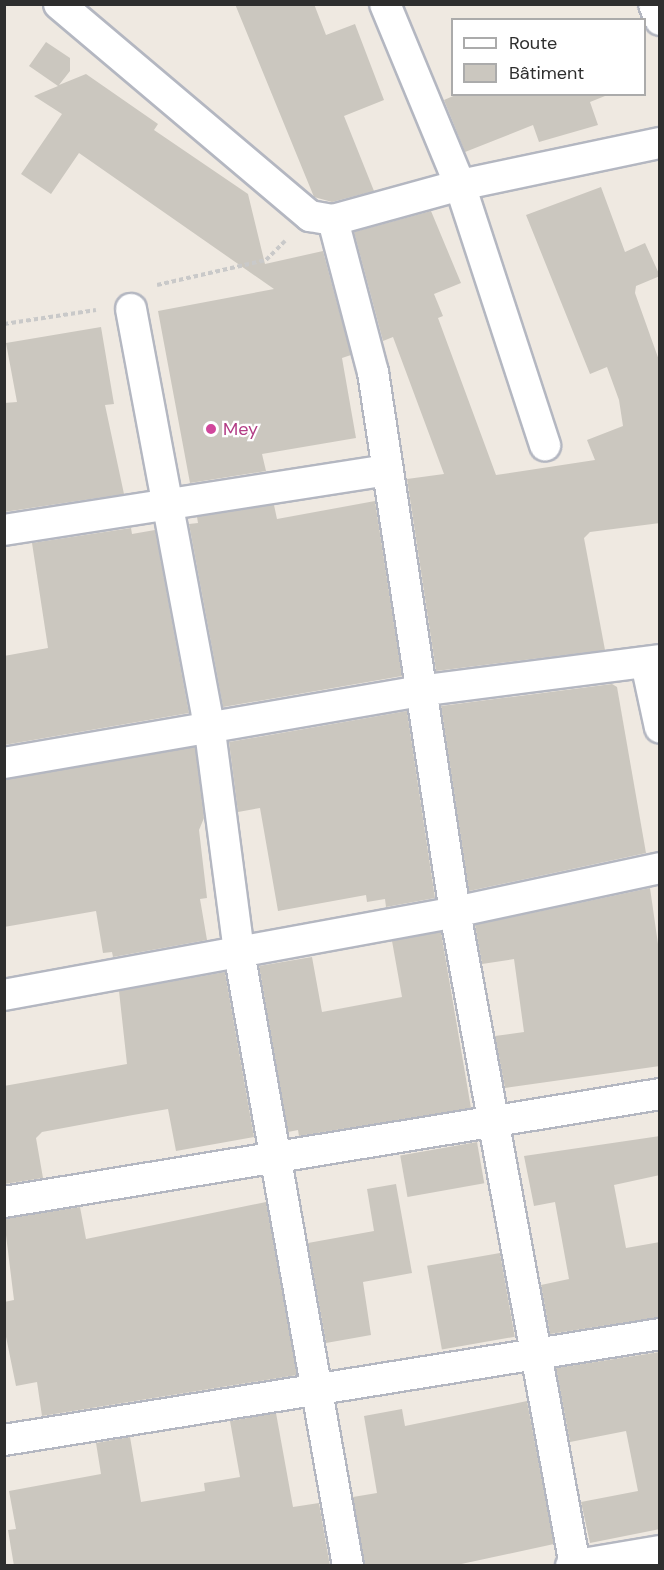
<!DOCTYPE html>
<meta charset="utf-8">
<style>
body{margin:0}
#map{position:relative;width:664px;height:1570px;overflow:hidden;background:#efe9e1;font-family:"DM Sans",sans-serif}
div>[style]{position:absolute}
.building>*{inset:0;background:#cbc7bf;transform-origin:0 0}
.path>*{height:4px;margin-top:-2px;transform-origin:0;background:repeating-linear-gradient(90deg,#c9c9c9 0 4.5px,transparent 0 7.5px)}
.roads{filter:drop-shadow(2px 0 #b4b7c1) drop-shadow(-2px 0 #b4b7c1) drop-shadow(0 2px #b4b7c1) drop-shadow(0 -2px #b4b7c1)}
.street>*{height:30px;margin:-15px;padding:0 15px;transform-origin:15px;border-radius:15px;background:#fff}
.dots>*{width:16px;height:16px;translate:-50% -50%;box-sizing:border-box;border:3px solid #fff;border-radius:50%}
span{translate:-50% -50%;white-space:nowrap;text-align:center;line-height:1.15;-webkit-text-stroke:4.5px #fff;paint-order:stroke}
.hotel-label{font-size:18px;color:#b23c85}
.left{translate:0 -50%;text-align:left}
.frame{position:absolute;inset:0;border:6px solid #2e2e2e;pointer-events:none}
.legend{position:absolute;left:451px;top:18px;width:195px;height:78px;box-sizing:border-box;background:#fff;border:2px solid #ababab;margin:0;padding:8px 10px;list-style:none;font-size:18px;color:#2e2e2e}
.legend li{display:flex;align-items:center;gap:12px;height:30px}
.legend b{width:30px;border:2px solid #ababab}
</style>
<div id="map">
<div class="building">
<div style="clip-path:polygon(235px 4px,314px 4px,326px 35px,355px 24px,384px 100px,344px 116px,374px 191px,332px 202px,314px 197px)"></div>
<div style="clip-path:polygon(46px 42px,70px 58px,70px 71px,59px 85px,86px 74px,158px 124px,154px 130px,248px 194px,265px 264px,323px 251px,351px 355px,342px 358px,356px 438px,262px 454px,266px 471px,190px 483px,158px 311px,274px 289px,79px 153px,51px 194px,21px 174px,62px 114px,34px 96px,58px 86px,29px 66px)"></div>
<div style="clip-path:polygon(458px 94px,605px 94px,605px 96px,590px 102px,598px 125px,539px 142px,533px 125px,465px 152px,444px 100px)"></div>
<div style="clip-path:polygon(601px 187px,625px 252px,645px 243px,660px 276px,636px 286px,635px 293px,660px 363px,660px 523px,590px 532px,584px 538px,605px 650px,436px 671px,407px 479px,444px 474px,393px 337px,383px 341px,354px 232px,431px 211px,461px 283px,434px 294px,443px 316px,438px 318px,496px 475px,595px 460px,587px 440px,623px 426px,619px 400px,607px 367px,590px 374px,526px 215px)"></div>
<div style="clip-path:polygon(101px 327px,114px 404px,105px 405px,124px 494px,4px 512px,4px 403px,17px 402px,6px 343px)"></div>
<div style="clip-path:polygon(375px 501px,402px 676px,223px 707px,189px 524px,198px 523px,197px 517px,274px 505px,277px 519px)"></div>
<div style="clip-path:polygon(131px 528px,132px 534px,155px 530px,189px 713px,4px 745px,4px 656px,48px 648px,32px 543px)"></div>
<div style="clip-path:polygon(612px 684px,617px 687px,646px 853px,469px 891px,441px 706px)"></div>
<div style="clip-path:polygon(407px 711px,435px 898px,386px 907px,385px 899px,367px 902px,366px 895px,278px 911px,260px 808px,238px 812px,229px 742px)"></div>
<div style="clip-path:polygon(195px 747px,204px 818px,199px 830px,207px 898px,200px 899px,207px 940px,113px 957px,112px 952px,103px 953px,96px 911px,4px 927px,4px 780px)"></div>
<div style="clip-path:polygon(650px 888px,660px 958px,660px 1066px,505px 1088px,495px 1036px,524px 1032px,514px 959px,482px 964px,475px 925px)"></div>
<div style="clip-path:polygon(441px 932px,471px 1108px,299px 1136px,298px 1130px,288px 1132px,259px 966px,312px 957px,322px 1012px,402px 997px,392px 941px)"></div>
<div style="clip-path:polygon(225px 972px,254px 1137px,176px 1151px,168px 1109px,133px 1115px,42px 1132px,36px 1138px,43px 1178px,4px 1184px,4px 1086px,127px 1064px,119px 991px)"></div>
<div style="clip-path:polygon(660px 1136px,660px 1175px,614px 1185px,626px 1248px,660px 1242px,660px 1317px,550px 1334px,541px 1285px,569px 1279px,555px 1202px,534px 1206px,524px 1156px)"></div>
<div style="left:477px;top:1142px;width:42px;height:78px;rotate:80deg"></div>
<div style="clip-path:polygon(396px 1184px,412px 1273px,363px 1282px,371px 1335px,326px 1343px,308px 1243px,374px 1231px,367px 1189px)"></div>
<div style="clip-path:polygon(266px 1202px,297px 1375px,42px 1416px,37px 1382px,16px 1386px,4px 1327px,4px 1302px,14px 1300px,4px 1219px,80px 1207px,86px 1239px)"></div>
<div style="left:500px;top:1253px;width:85px;height:74px;rotate:80deg"></div>
<div style="clip-path:polygon(660px 1352px,660px 1529px,590px 1543px,581px 1502px,638px 1491px,626px 1431px,570px 1442px,556px 1368px)"></div>
<div style="clip-path:polygon(527px 1401px,554px 1544px,452px 1566px,365px 1566px,353px 1497px,377px 1493px,364px 1416px,402px 1409px,405px 1426px)"></div>
<div style="clip-path:polygon(276px 1413px,293px 1507px,319px 1503px,330px 1566px,14px 1566px,8px 1530px,16px 1529px,9px 1491px,101px 1474px,96px 1443px,130px 1437px,141px 1502px,205px 1491px,204px 1483px,240px 1477px,230px 1421px)"></div>
</div>
<div class="path">
<div style="left:157px;top:285px;width:112px;rotate:-12.9deg"></div>
<div style="left:266px;top:260px;width:27px;rotate:-45deg"></div>
<div style="left:4px;top:324px;width:93px;rotate:-8.7deg"></div>
</div>
<div class="roads">
<div class="street">
<div style="left:59px;top:4px;width:329px;rotate:40.2deg"></div>
<div style="left:310px;top:216px;width:23px;rotate:10deg"></div>
<div style="left:333px;top:220px;width:132px;rotate:-15.4deg"></div>
<div style="left:460px;top:185px;width:204px;rotate:-11.9deg"></div>
<div style="left:385px;top:4px;width:196px;rotate:67.5deg"></div>
<div style="left:460px;top:185px;width:274px;rotate:71.9deg"></div>
<div style="left:654px;top:4px;width:17px;rotate:69deg"></div>
<div style="left:333px;top:220px;width:157px;rotate:75.3deg"></div>
<div style="left:373px;top:372px;width:546px;rotate:81.37deg"></div>
<div style="left:455px;top:912px;width:665px;rotate:79.6deg"></div>
<div style="left:131px;top:309px;width:422px;rotate:79.4deg"></div>
<div style="left:209px;top:724px;width:230px;rotate:82.5deg"></div>
<div style="left:239px;top:952px;width:624px;rotate:79.93deg"></div>
<div style="left:4px;top:530px;width:387px;rotate:-8.9deg"></div>
<div style="left:646px;top:663px;width:66px;rotate:77.8deg"></div>
<div style="left:4px;top:763px;width:421px;rotate:-9.8deg"></div>
<div style="left:419px;top:691px;width:243px;rotate:-7.3deg"></div>
<div style="left:4px;top:995px;width:459px;rotate:-10.4deg"></div>
<div style="left:455px;top:912px;width:210px;rotate:-12.1deg"></div>
<div style="left:4px;top:1202px;width:665px;rotate:-9.35deg"></div>
<div style="left:4px;top:1440px;width:665px;rotate:-9.18deg"></div>
<div style="left:571px;top:1566px;width:90px;rotate:-9.6deg"></div>
</div>
</div>
<div class="dots">
<div style="left:211px;top:429px;background:#d1479c"></div>
</div>
<div class="hotel-label">
<span class="left" style="left:223px;top:429px">Mey</span>
</div>
<div class="frame"></div>
<ul class="legend">
<li><b style="height:8px;background:#fff"></b>Route</li>
<li><b style="height:16px;background:#cbc7bf"></b>Bâtiment</li>
</ul>
</div>
